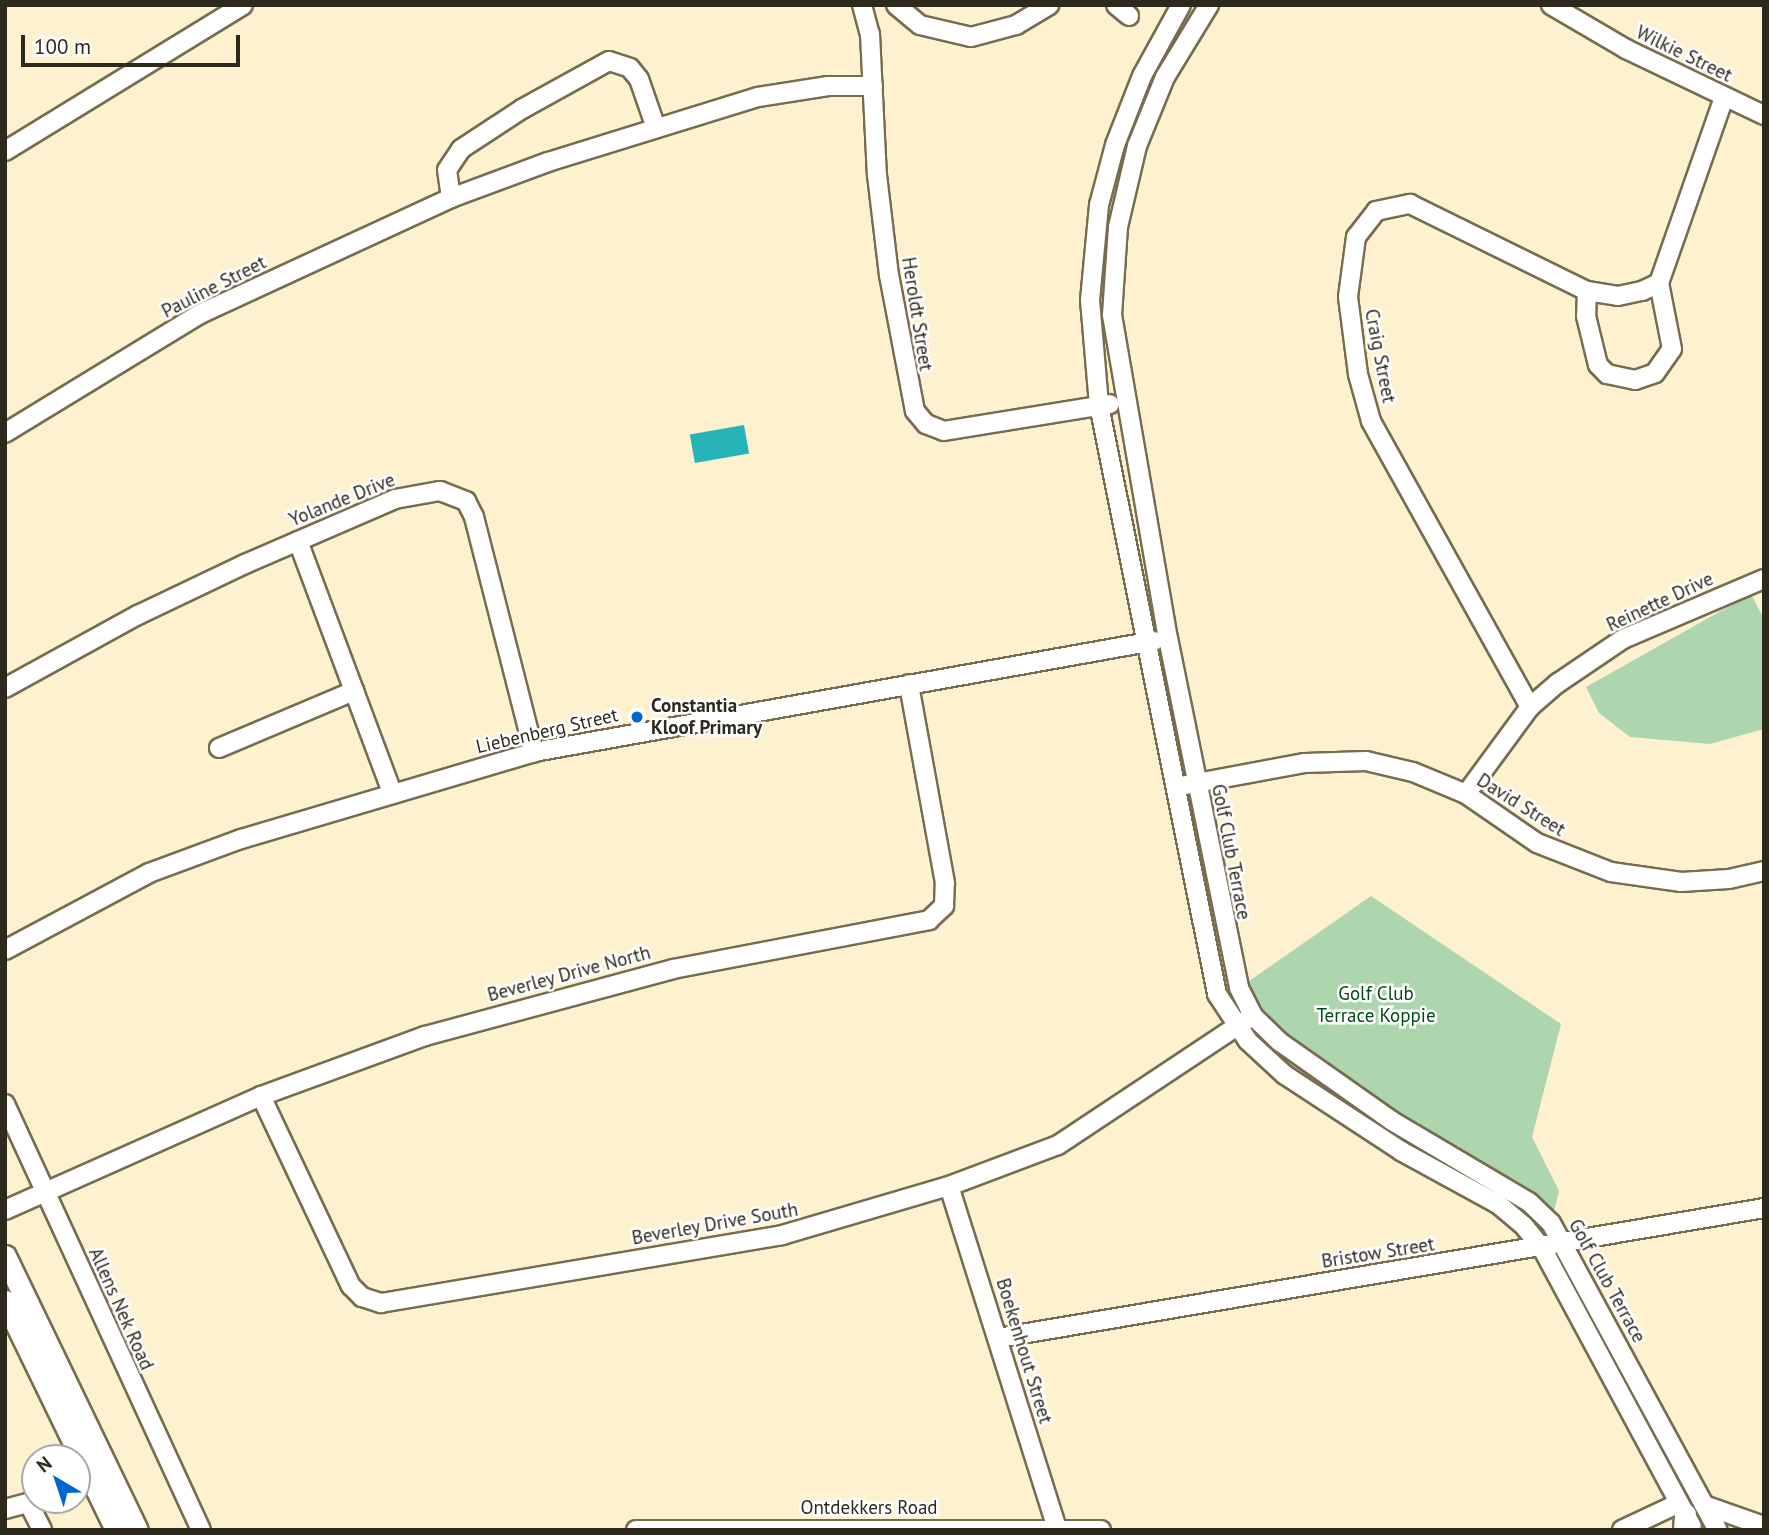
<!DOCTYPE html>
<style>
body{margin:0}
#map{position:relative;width:1769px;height:1535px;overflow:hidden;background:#fef1d0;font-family:"PT Sans",sans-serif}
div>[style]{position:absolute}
.green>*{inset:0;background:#add6ae}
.water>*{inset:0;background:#26b4b8;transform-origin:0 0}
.roads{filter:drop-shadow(2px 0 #776c4f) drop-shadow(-2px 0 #776c4f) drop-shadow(0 2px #776c4f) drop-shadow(0 -2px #776c4f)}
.minor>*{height:18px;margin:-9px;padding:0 9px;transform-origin:9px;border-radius:9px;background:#fff}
.major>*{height:21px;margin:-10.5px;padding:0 10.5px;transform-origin:10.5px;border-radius:10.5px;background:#fff}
.dots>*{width:19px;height:19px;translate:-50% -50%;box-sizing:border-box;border:4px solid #fff;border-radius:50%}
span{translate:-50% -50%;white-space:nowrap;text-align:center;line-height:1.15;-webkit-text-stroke:5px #fff;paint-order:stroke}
.street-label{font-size:19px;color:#2e291d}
.poi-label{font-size:19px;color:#2e291d;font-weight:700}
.left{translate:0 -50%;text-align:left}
.park-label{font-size:19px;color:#004d12}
.frame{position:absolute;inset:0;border:7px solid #2e291d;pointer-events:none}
.north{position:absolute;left:21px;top:1444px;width:70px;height:70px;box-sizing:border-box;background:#fff;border:2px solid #aba9a5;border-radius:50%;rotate:321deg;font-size:19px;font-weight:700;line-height:28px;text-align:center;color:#2e291d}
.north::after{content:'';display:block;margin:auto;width:24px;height:32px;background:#0066ce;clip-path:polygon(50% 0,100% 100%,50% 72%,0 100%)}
.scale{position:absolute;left:21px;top:35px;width:219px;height:32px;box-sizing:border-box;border:4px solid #2e291d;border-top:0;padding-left:9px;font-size:21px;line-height:24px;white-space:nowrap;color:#2e291d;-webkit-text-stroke:5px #fff;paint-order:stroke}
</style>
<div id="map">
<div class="green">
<div style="clip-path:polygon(1751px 594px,1764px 619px,1764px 729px,1710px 744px,1630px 737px,1599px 713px,1586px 687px)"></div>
<div style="clip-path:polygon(1371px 896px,1561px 1024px,1532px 1137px,1559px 1191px,1551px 1223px,1280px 1042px,1239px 988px)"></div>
</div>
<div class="water">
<div style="left:744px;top:425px;width:29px;height:55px;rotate:80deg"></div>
</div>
<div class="roads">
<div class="minor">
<div style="left:862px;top:5px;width:30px;rotate:75deg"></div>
<div style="left:870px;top:34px;width:141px;rotate:87.2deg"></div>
<div style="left:877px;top:175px;width:101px;rotate:83.2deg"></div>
<div style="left:889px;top:275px;width:138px;rotate:79.2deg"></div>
<div style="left:915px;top:411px;width:17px;rotate:50deg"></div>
<div style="left:926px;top:424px;width:19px;rotate:21deg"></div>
<div style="left:944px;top:431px;width:168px;rotate:-9.2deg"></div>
<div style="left:896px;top:5px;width:31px;rotate:40deg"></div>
<div style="left:920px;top:25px;width:52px;rotate:13.2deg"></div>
<div style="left:971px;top:37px;width:47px;rotate:-14.9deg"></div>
<div style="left:1016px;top:25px;width:39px;rotate:-31deg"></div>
<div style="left:1116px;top:5px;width:17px;rotate:40deg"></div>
<div style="left:1181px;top:5px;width:81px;rotate:118.8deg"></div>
<div style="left:1142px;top:76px;width:74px;rotate:111.4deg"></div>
<div style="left:1115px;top:145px;width:62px;rotate:104.9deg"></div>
<div style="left:1099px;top:205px;width:95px;rotate:95.4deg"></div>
<div style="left:1090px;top:300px;width:105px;rotate:85.1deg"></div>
<div style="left:1099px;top:405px;width:601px;rotate:78.67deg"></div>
<div style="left:1217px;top:994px;width:56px;rotate:56.6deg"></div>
<div style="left:1248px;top:1041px;width:50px;rotate:42.6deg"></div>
<div style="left:1285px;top:1075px;width:139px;rotate:33.2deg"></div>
<div style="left:1401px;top:1151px;width:111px;rotate:28.7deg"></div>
<div style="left:1498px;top:1204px;width:34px;rotate:40deg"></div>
<div style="left:1524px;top:1226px;width:28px;rotate:51deg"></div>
<div style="left:1542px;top:1248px;width:316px;rotate:61.7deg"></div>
<div style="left:1209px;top:5px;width:84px;rotate:121.4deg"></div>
<div style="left:1165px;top:77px;width:74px;rotate:112.1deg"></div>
<div style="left:1137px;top:146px;width:83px;rotate:103.2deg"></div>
<div style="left:1118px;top:227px;width:88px;rotate:93.9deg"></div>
<div style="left:1112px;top:315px;width:328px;rotate:80.2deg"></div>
<div style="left:1168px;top:638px;width:357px;rotate:78.5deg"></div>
<div style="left:1239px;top:988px;width:31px;rotate:63deg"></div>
<div style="left:1253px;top:1016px;width:37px;rotate:44deg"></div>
<div style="left:1280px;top:1042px;width:137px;rotate:35.2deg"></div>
<div style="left:1392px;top:1121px;width:159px;rotate:30.6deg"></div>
<div style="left:1529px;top:1202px;width:30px;rotate:44deg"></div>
<div style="left:1551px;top:1223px;width:349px;rotate:61.5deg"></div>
<div style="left:1551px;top:5px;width:87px;rotate:30.4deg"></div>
<div style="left:1626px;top:49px;width:153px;rotate:25.6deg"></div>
<div style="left:5px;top:151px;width:279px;rotate:-31.5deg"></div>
<div style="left:451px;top:198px;width:28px;rotate:-98deg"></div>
<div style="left:447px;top:170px;width:25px;rotate:-56deg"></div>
<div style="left:461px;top:149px;width:73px;rotate:-33.3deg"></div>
<div style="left:522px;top:109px;width:99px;rotate:-28.9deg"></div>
<div style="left:609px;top:61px;width:22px;rotate:18deg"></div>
<div style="left:630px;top:68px;width:14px;rotate:51deg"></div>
<div style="left:639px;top:79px;width:52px;rotate:70.9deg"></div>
<div style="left:1587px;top:291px;width:25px;rotate:92deg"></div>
<div style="left:1586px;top:316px;width:50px;rotate:76.2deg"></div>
<div style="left:1598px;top:365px;width:13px;rotate:45deg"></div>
<div style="left:1607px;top:374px;width:29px;rotate:12deg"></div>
<div style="left:1635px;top:380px;width:21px;rotate:-19deg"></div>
<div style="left:1655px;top:373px;width:29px;rotate:-55deg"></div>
<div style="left:1672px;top:349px;width:67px;rotate:-101.1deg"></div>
<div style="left:5px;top:433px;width:228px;rotate:-31.4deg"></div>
<div style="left:200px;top:314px;width:277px;rotate:-24.8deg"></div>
<div style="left:451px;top:198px;width:103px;rotate:-20.4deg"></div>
<div style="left:548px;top:162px;width:220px;rotate:-17.2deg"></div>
<div style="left:758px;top:97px;width:71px;rotate:-8.9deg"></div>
<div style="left:828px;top:86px;width:45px"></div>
<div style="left:298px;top:541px;width:269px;rotate:69.5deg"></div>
<div style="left:5px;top:688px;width:152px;rotate:-28.8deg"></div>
<div style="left:138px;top:615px;width:119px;rotate:-25.5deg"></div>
<div style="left:245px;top:564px;width:163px;rotate:-23.4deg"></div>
<div style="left:395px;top:499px;width:46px;rotate:-10.1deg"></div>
<div style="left:440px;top:491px;width:28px;rotate:21deg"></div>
<div style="left:466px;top:501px;width:18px;rotate:63deg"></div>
<div style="left:474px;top:517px;width:243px;rotate:75.7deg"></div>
<div style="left:1530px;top:707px;width:327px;rotate:-119.1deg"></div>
<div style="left:1371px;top:421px;width:49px;rotate:-105.5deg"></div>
<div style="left:1358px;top:374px;width:78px;rotate:-97.4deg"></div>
<div style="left:1348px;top:297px;width:61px;rotate:-82.4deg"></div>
<div style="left:1356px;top:237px;width:33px;rotate:-52deg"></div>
<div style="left:1376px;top:211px;width:35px;rotate:-12deg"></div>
<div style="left:1410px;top:204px;width:197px;rotate:26.2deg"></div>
<div style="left:1587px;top:291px;width:31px;rotate:9deg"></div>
<div style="left:1618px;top:296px;width:25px;rotate:-12deg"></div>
<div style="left:1642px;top:291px;width:19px;rotate:-25deg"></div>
<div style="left:1659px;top:283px;width:197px;rotate:-70.7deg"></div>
<div style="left:219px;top:748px;width:147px;rotate:-22.9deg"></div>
<div style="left:1186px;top:785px;width:121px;rotate:-10.5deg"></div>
<div style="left:1305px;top:763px;width:61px;rotate:-1.9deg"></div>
<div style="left:1366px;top:761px;width:48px;rotate:13.2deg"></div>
<div style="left:1413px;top:772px;width:57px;rotate:22.5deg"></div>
<div style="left:1466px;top:794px;width:86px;rotate:34.6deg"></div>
<div style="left:1537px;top:843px;width:79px;rotate:21.4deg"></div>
<div style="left:1611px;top:872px;width:71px;rotate:8.1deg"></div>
<div style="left:1681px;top:882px;width:48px;rotate:-3.6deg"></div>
<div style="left:1729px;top:879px;width:36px;rotate:-13deg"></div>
<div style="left:1466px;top:794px;width:108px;rotate:-53.7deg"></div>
<div style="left:1530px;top:707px;width:37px;rotate:-41deg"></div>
<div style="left:1558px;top:683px;width:78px;rotate:-34.1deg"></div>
<div style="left:1623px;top:639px;width:153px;rotate:-23.1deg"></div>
<div style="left:5px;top:950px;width:163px;rotate:-28.1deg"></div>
<div style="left:149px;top:873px;width:98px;rotate:-20.3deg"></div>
<div style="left:241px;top:839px;width:306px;rotate:-16.5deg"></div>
<div style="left:534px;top:752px;width:630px;rotate:-10.15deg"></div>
<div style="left:261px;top:1096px;width:210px;rotate:64.7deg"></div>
<div style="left:351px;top:1286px;width:16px;rotate:45deg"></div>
<div style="left:362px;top:1297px;width:20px;rotate:18deg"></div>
<div style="left:381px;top:1303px;width:407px;rotate:-9.6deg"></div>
<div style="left:782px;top:1235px;width:174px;rotate:-16.4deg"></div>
<div style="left:949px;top:1186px;width:116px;rotate:-20.6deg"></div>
<div style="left:1058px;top:1145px;width:226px;rotate:-33.6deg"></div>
<div style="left:5px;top:1104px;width:469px;rotate:65.3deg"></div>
<div style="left:949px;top:1186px;width:360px;rotate:72.5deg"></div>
<div style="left:5px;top:1210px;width:280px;rotate:-24deg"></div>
<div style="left:261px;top:1096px;width:175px;rotate:-20.1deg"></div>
<div style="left:425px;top:1036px;width:257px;rotate:-15.1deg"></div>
<div style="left:673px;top:969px;width:261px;rotate:-10.8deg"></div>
<div style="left:929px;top:920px;width:21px;rotate:-43deg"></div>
<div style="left:944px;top:906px;width:23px;rotate:-88deg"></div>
<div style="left:945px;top:883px;width:202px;rotate:-100.3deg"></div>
<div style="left:998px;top:1338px;width:777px;rotate:-9.63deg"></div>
<div style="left:29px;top:1504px;width:29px;rotate:63deg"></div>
<div style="left:1704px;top:1505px;width:64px;rotate:19.3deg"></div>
<div style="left:5px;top:1509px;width:34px;rotate:-15deg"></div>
<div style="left:636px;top:1530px;width:465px"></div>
<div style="left:1622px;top:1530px;width:63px;rotate:-25.3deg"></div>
</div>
<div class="major">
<div style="left:5px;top:1256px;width:304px;rotate:64.3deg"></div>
<div style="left:5px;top:1301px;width:254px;rotate:64.1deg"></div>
<div style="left:1684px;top:1530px;width:16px;rotate:-86deg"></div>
</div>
</div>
<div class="dots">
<div style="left:637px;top:717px;background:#0066ce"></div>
</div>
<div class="street-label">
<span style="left:1684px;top:54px;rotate:26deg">Wilkie Street</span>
<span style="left:214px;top:287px;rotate:-27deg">Pauline Street</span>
<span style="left:917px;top:314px;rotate:81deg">Heroldt Street</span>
<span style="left:1380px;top:356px;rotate:79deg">Craig Street</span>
<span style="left:342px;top:500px;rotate:-22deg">Yolande Drive</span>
<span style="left:1660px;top:602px;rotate:-25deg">Reinette Drive</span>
<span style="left:547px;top:731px;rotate:-13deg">Liebenberg Street</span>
<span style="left:1521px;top:805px;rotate:32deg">David Street</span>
<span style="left:1231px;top:852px;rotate:79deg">Golf Club Terrace</span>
<span style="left:569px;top:974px;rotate:-15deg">Beverley Drive North</span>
<span style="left:715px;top:1224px;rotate:-10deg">Beverley Drive South</span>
<span style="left:1378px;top:1253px;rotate:-9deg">Bristow Street</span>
<span style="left:1607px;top:1281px;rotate:61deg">Golf Club Terrace</span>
<span style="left:121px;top:1309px;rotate:66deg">Allens Nek Road</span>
<span style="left:1024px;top:1351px;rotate:73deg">Boekenhout Street</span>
<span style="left:869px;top:1508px">Ontdekkers Road</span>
</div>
<div class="poi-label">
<span class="left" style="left:651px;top:717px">Constantia<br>Kloof Primary</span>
</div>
<div class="park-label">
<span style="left:1376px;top:1005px">Golf Club<br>Terrace Koppie</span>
</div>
<div class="frame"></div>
<div class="north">N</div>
<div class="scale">100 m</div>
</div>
